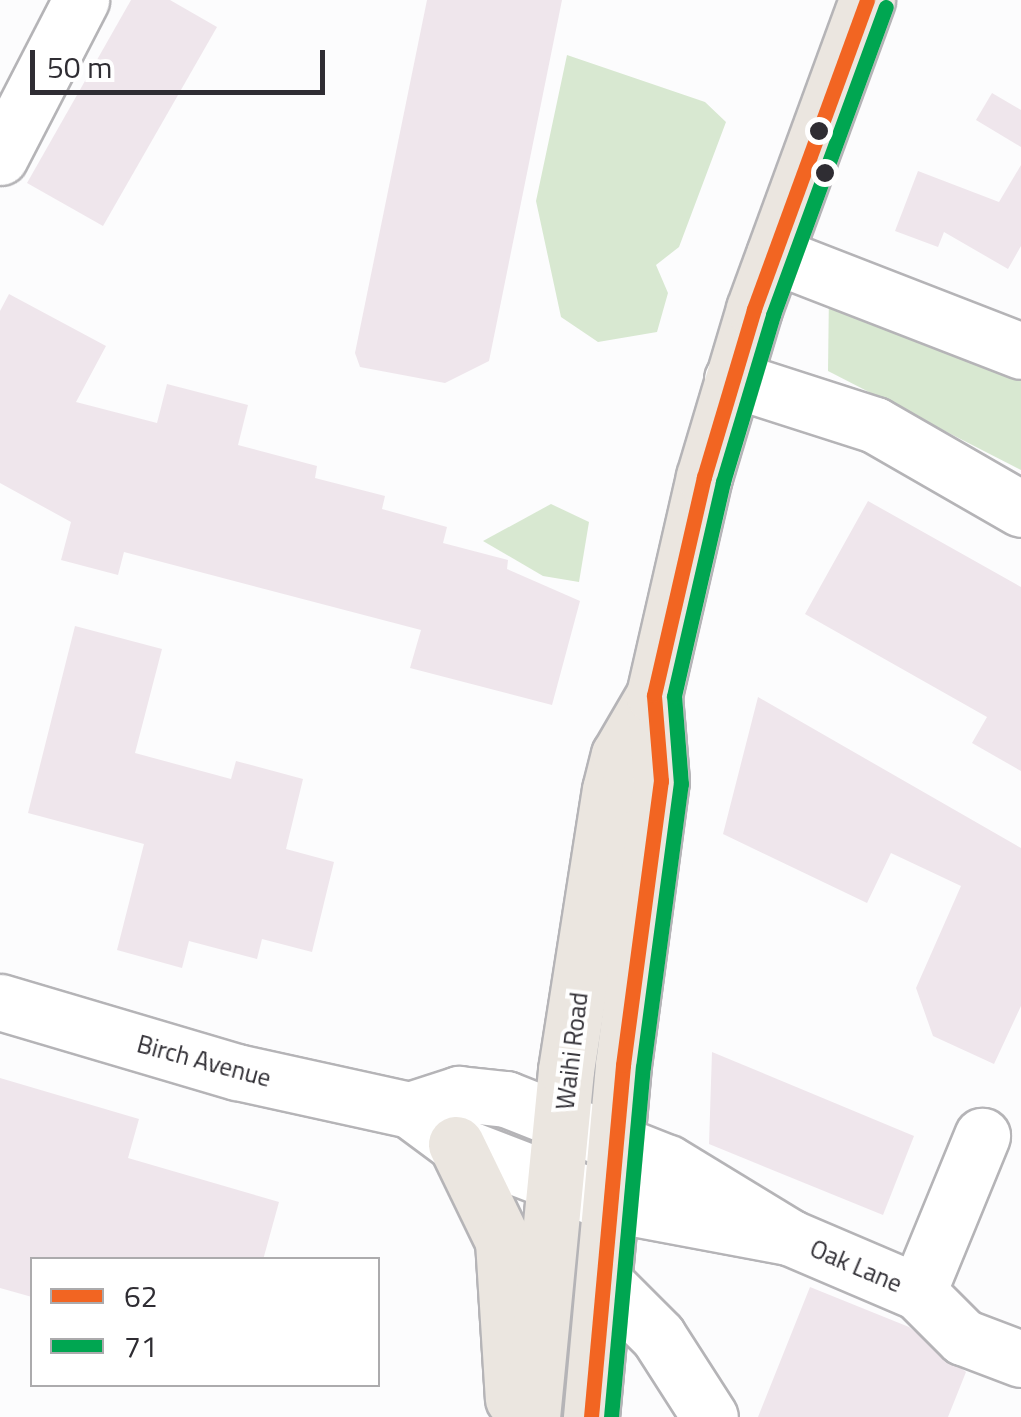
<!DOCTYPE html>
<style>
body{margin:0}
#map{position:relative;width:1021px;height:1417px;overflow:hidden;background:#fcfcfd;font-family:"Titillium Web",sans-serif}
div>[style]{position:absolute}
.green>*{inset:0;background:#d8e8d1}
.building>*{inset:0;background:#efe6ec}
.roads{filter:drop-shadow(2px 0 #b5b4b7) drop-shadow(-2px 0 #b5b4b7) drop-shadow(0 2px #b5b4b7) drop-shadow(0 -2px #b5b4b7)}
.minor>*{height:55px;margin:-27.5px;padding:0 27.5px;transform-origin:27.5px;border-radius:27.5px;background:#fff}
.major>*{height:55px;margin:-27.5px;padding:0 27.5px;transform-origin:27.5px;border-radius:27.5px;background:#ebe6e0}
.bus-1>*{height:15px;margin:-7.5px;padding:0 7.5px;transform-origin:7.5px;border-radius:7.5px;background:#f26522}
.bus-2>*{height:15px;margin:-7.5px;padding:0 7.5px;transform-origin:7.5px;border-radius:7.5px;background:#00a651}
.dots>*{width:28px;height:28px;translate:-50% -50%;box-sizing:border-box;border:5px solid #fff;border-radius:50%}
span{translate:-50% -50%;white-space:nowrap;text-align:center;line-height:1.15;-webkit-text-stroke:8px #fff;paint-order:stroke}
.street-label{font-size:25px;color:#2f2d33}
.legend{position:absolute;left:30px;top:1257px;width:350px;height:130px;box-sizing:border-box;background:#fff;border:2px solid #acabad;margin:0;padding:12px 18px;list-style:none;font-size:30px;color:#2f2d33}
.legend li{display:flex;align-items:center;gap:20px;height:50px}
.legend b{width:50px;border:2px solid #acabad}
.scale{position:absolute;left:30px;top:50px;width:295px;height:45px;box-sizing:border-box;border:5px solid #2f2d33;border-top:0;padding-left:12px;font-size:30px;line-height:35px;white-space:nowrap;color:#2f2d33;-webkit-text-stroke:8px #fff;paint-order:stroke}
</style>
<div id="map">
<div class="green">
<div style="clip-path:polygon(567px 55px,705px 102px,726px 122px,679px 247px,656px 265px,668px 293px,657px 332px,598px 342px,561px 317px,536px 201px)"></div>
<div style="clip-path:polygon(829px 291px,1021px 371px,1021px 470px,828px 371px)"></div>
<div style="clip-path:polygon(551px 504px,589px 522px,579px 582px,543px 576px,483px 541px)"></div>
</div>
<div class="building">
<div style="clip-path:polygon(131px 0,170px 0,217px 27px,103px 226px,27px 183px)"></div>
<div style="clip-path:polygon(427px 0,562px 0,489px 361px,445px 383px,360px 367px,355px 353px)"></div>
<div style="clip-path:polygon(992px 93px,1021px 110px,1021px 147px,976px 120px)"></div>
<div style="clip-path:polygon(1021px 165px,1021px 246px,1008px 269px,944px 232px,938px 247px,895px 231px,918px 171px,999px 202px)"></div>
<div style="clip-path:polygon(9px 294px,106px 346px,76px 402px,157px 423px,167px 384px,248px 405px,238px 445px,317px 466px,315px 478px,385px 496px,382px 509px,447px 527px,443px 543px,508px 560px,507px 569px,580px 601px,552px 705px,410px 668px,421px 630px,124px 552px,118px 575px,61px 560px,71px 522px,0 483px,0 311px)"></div>
<div style="clip-path:polygon(868px 501px,1021px 587px,1021px 771px,972px 743px,987px 717px,805px 614px)"></div>
<div style="clip-path:polygon(75px 626px,162px 649px,135px 753px,231px 779px,236px 761px,303px 779px,286px 849px,334px 862px,312px 952px,262px 939px,257px 959px,189px 941px,182px 968px,117px 950px,144px 844px,28px 813px)"></div>
<div style="clip-path:polygon(758px 697px,1021px 848px,1021px 1006px,994px 1064px,933px 1036px,916px 988px,961px 886px,891px 853px,867px 903px,723px 834px)"></div>
<div style="clip-path:polygon(712px 1052px,914px 1136px,883px 1215px,709px 1144px)"></div>
<div style="clip-path:polygon(0 1078px,139px 1119px,128px 1158px,279px 1202px,263px 1260px,32px 1260px,32px 1297px,0 1288px)"></div>
<div style="clip-path:polygon(810px 1287px,909px 1327px,966px 1372px,948px 1417px,758px 1417px)"></div>
</div>
<div class="roads">
<div class="minor">
<div style="left:0;top:157px;width:177px;rotate:-62.7deg"></div>
<div style="left:774px;top:255px;width:265px;rotate:21.2deg"></div>
<div style="left:732px;top:379px;width:150px;rotate:17.8deg"></div>
<div style="left:875px;top:425px;width:168px;rotate:29.9deg"></div>
<div style="left:0;top:1002px;width:247px;rotate:16.5deg"></div>
<div style="left:237px;top:1072px;width:177px;rotate:12.4deg"></div>
<div style="left:410px;top:1110px;width:57px;rotate:36.5deg"></div>
<div style="left:456px;top:1144px;width:167px;rotate:21deg"></div>
<div style="left:612px;top:1204px;width:180px;rotate:10.6deg"></div>
<div style="left:410px;top:1110px;width:52px;rotate:-18.1deg"></div>
<div style="left:459px;top:1094px;width:47px;rotate:6.1deg"></div>
<div style="left:506px;top:1099px;width:174px;rotate:21.6deg"></div>
<div style="left:668px;top:1163px;width:142px;rotate:31.4deg"></div>
<div style="left:789px;top:1237px;width:140px;rotate:23.1deg"></div>
<div style="left:918px;top:1292px;width:64px;rotate:45deg"></div>
<div style="left:963px;top:1337px;width:62px;rotate:20.8deg"></div>
<div style="left:605px;top:1283px;width:75px;rotate:45deg"></div>
<div style="left:658px;top:1336px;width:96px;rotate:57.3deg"></div>
<div style="left:918px;top:1292px;width:169px;rotate:-67.7deg"></div>
</div>
<div class="major">
<div style="left:456px;top:1144px;width:108px;rotate:64.1deg"></div>
<div style="left:503px;top:1241px;width:158px;rotate:86.4deg"></div>
<div style="left:532px;top:1417px;width:349px;rotate:-84.4deg"></div>
<div style="left:566px;top:1070px;width:283px;rotate:-81.1deg"></div>
<div style="left:610px;top:790px;width:36px;rotate:-76deg"></div>
<div style="left:619px;top:755px;width:69px;rotate:-59.7deg"></div>
<div style="left:591px;top:1417px;width:353px;rotate:-84.8deg"></div>
<div style="left:623px;top:1065px;width:287px;rotate:-82.4deg"></div>
<div style="left:661px;top:781px;width:86px;rotate:-94.7deg"></div>
<div style="left:654px;top:695px;width:224px;rotate:-77.1deg"></div>
<div style="left:704px;top:477px;width:175px;rotate:-73.4deg"></div>
<div style="left:754px;top:309px;width:329px;rotate:-69.9deg"></div>
</div>
</div>
<div class="bus-1">
<div style="left:591px;top:1417px;width:353px;rotate:-84.8deg"></div>
<div style="left:623px;top:1065px;width:287px;rotate:-82.4deg"></div>
<div style="left:661px;top:781px;width:86px;rotate:-94.7deg"></div>
<div style="left:654px;top:695px;width:224px;rotate:-77.1deg"></div>
<div style="left:704px;top:477px;width:175px;rotate:-73.4deg"></div>
<div style="left:754px;top:309px;width:329px;rotate:-69.9deg"></div>
</div>
<div class="bus-2">
<div style="left:611px;top:1417px;width:351px;rotate:-84.8deg"></div>
<div style="left:643px;top:1067px;width:286px;rotate:-82.4deg"></div>
<div style="left:681px;top:784px;width:88px;rotate:-94.5deg"></div>
<div style="left:674px;top:696px;width:220px;rotate:-77.1deg"></div>
<div style="left:723px;top:482px;width:174px;rotate:-73.3deg"></div>
<div style="left:773px;top:315px;width:328px;rotate:-69.9deg"></div>
</div>
<div class="dots">
<div style="left:819px;top:131px;background:#2f2d33"></div>
<div style="left:825px;top:173px;background:#2f2d33"></div>
</div>
<div class="street-label">
<span style="left:572px;top:1051px;rotate:-83deg">Waihi Road</span>
<span style="left:204px;top:1061px;rotate:15deg">Birch Avenue</span>
<span style="left:856px;top:1266px;rotate:23deg">Oak Lane</span>
</div>
<ul class="legend">
<li><b style="height:12px;background:#f26522"></b>62</li>
<li><b style="height:12px;background:#00a651"></b>71</li>
</ul>
<div class="scale">50 m</div>
</div>
